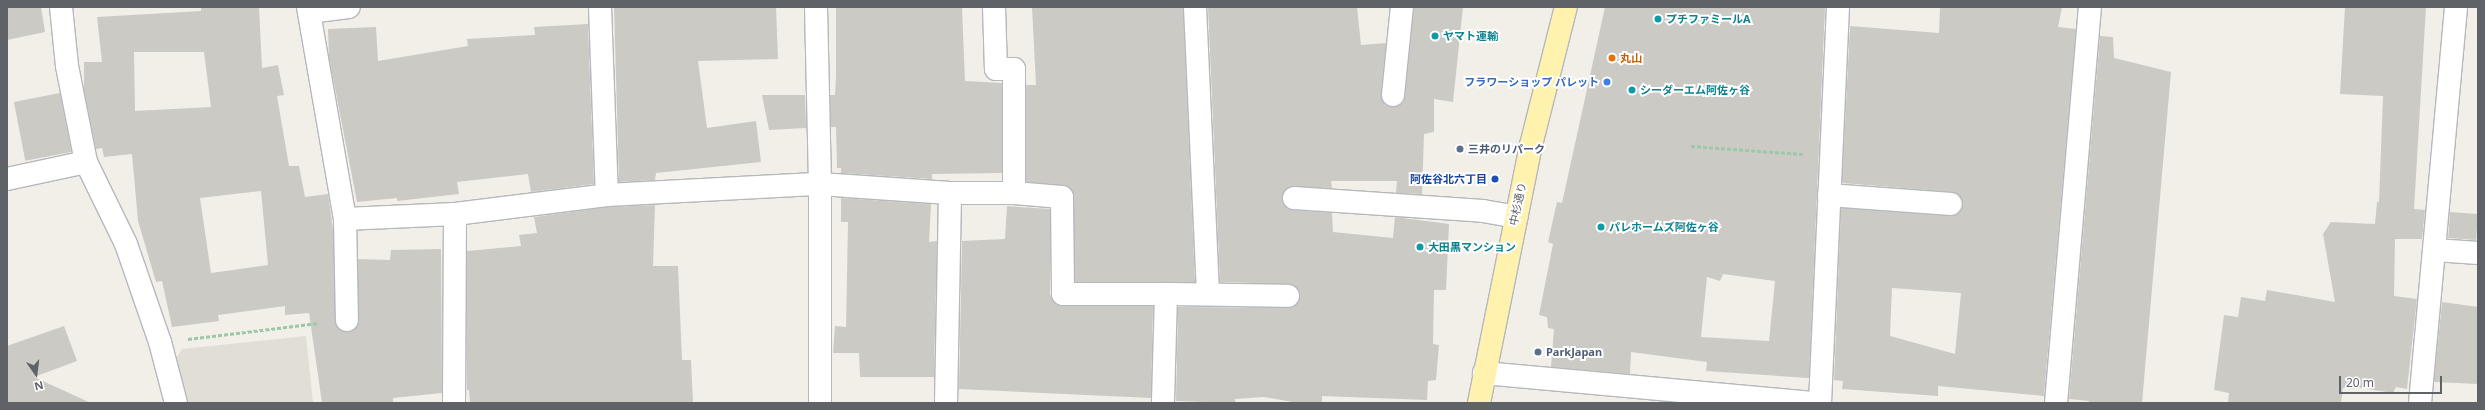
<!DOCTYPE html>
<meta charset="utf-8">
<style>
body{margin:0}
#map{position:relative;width:2485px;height:410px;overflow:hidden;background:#f1efe8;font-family:"Noto Sans","Noto Sans JP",sans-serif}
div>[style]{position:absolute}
.education>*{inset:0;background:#e1ded6}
.building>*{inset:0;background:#cccac5;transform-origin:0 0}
.path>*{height:2.5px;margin-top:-1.25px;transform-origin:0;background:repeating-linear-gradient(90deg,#9cc7a9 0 4px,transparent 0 6px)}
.roads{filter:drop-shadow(1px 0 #b5b8bc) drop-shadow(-1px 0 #b5b8bc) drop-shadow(0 1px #b5b8bc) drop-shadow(0 -1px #b5b8bc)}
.minor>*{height:22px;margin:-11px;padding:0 11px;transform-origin:11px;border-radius:11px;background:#fff}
.major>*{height:22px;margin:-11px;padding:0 11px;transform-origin:11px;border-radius:11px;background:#fff2af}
.dots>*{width:11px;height:11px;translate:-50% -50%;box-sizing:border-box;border:2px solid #fff;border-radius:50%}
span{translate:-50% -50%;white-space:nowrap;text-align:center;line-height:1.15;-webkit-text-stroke:4px #fff;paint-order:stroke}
.culture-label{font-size:11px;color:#0d838f;font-weight:700}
.left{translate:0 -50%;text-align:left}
.food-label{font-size:11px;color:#c56008;font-weight:700}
.shop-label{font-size:11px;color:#366cbe;font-weight:700}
.right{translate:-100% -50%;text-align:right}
.service-label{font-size:11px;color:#4e5e75;font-weight:700}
.transit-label{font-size:11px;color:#164399;font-weight:700}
.street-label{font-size:11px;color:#5f6368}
.frame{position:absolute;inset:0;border:8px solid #5f6368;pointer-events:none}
.north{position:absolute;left:16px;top:354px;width:40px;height:40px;-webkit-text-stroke:3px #fff;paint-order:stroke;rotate:166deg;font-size:11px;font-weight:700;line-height:16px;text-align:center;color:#5f6368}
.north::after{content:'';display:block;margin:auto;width:14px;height:18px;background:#5f6368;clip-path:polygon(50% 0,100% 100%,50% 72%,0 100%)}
.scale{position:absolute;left:2339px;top:376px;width:103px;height:18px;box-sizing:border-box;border:2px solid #5f6368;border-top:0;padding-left:5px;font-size:12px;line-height:14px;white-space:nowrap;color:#5f6368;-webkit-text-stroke:3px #fff;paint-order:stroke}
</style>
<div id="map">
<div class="education">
<div style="clip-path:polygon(306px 336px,313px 403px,186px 403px,173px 363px,182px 349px)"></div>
</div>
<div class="building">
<div style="clip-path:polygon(7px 7px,41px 7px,45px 32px,7px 40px)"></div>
<div style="clip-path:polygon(evenodd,201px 7px,259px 7px,262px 68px,278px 65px,284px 95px,277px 96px,289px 166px,299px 166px,305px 197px,328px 194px,333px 229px,337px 327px,348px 332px,358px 326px,358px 259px,390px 260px,391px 250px,441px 249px,442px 393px,393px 398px,393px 403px,322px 403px,309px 313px,285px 315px,285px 306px,218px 315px,219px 321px,172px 327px,162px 281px,156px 282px,138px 221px,132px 154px,104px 157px,102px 148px,96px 149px,84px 90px,84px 62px,102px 62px,97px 17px,201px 11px,201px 7px,134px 52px,204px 52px,211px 107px,135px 111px,134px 52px,201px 7px,261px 191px,268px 265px,211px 273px,200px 198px,261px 191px)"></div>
<div style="clip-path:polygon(614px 7px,776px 7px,778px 59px,698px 61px,707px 128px,756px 121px,761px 162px,656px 173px,655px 180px,619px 182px)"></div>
<div style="clip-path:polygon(836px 7px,962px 7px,965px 81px,1002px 83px,1002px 173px,932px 174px,932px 179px,841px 173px,841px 168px,837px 168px,836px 127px,831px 127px,830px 95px,835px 95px,836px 76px)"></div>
<div style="clip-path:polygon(1032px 7px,1183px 7px,1195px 282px,1075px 282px,1073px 191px,1063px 185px,1026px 182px,1026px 85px,1036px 85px)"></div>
<div style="clip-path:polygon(1208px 7px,1357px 7px,1361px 45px,1386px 43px,1381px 94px,1385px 105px,1392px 107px,1403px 103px,1405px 96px,1414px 7px,1463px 7px,1453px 102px,1434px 99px,1434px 132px,1424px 134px,1422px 194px,1396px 193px,1397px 181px,1331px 181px,1332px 188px,1289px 187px,1282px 197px,1283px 204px,1293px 210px,1332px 213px,1333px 232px,1393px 238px,1395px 217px,1449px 224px,1446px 290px,1434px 290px,1433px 344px,1439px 345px,1436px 380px,1428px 381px,1427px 400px,1322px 396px,1322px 403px,1298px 403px,1264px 397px,1235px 399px,1235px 403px,1176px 401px,1178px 307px,1288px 308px,1294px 307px,1300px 297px,1299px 290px,1289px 284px,1220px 282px)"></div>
<div style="clip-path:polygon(evenodd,1605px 7px,1825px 7px,1809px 378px,1706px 371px,1707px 362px,1631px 352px,1630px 374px,1551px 367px,1554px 329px,1548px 328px,1547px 317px,1539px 315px,1553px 244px,1548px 242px,1557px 202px,1562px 203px,1605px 7px,1723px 274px,1775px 281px,1769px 341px,1701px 337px,1707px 277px,1720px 281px,1723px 274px)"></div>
<div style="clip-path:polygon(evenodd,1940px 7px,2062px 7px,2058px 27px,2076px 29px,2044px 396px,1938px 386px,1938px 396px,1842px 389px,1843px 381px,1834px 380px,1841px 208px,1950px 216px,1961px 211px,1963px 205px,1958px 194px,1952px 192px,1842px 183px,1850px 26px,1939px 33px,1940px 7px,1892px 288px,1961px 293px,1955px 354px,1890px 336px,1892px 288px)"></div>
<div style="clip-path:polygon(2345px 7px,2426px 7px,2414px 209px,2425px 210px,2422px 239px,2395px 239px,2394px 296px,2417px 299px,2407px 389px,2396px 387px,2393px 393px,2355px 387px,2354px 389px,2343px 388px,2341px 403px,2228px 403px,2229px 393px,2214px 390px,2224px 315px,2238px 317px,2241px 297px,2265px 301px,2267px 290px,2335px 302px,2323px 234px,2331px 222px,2375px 224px,2377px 202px,2379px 202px,2383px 96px,2340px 94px)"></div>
<div style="clip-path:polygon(588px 24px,594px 184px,531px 192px,528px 174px,457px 182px,459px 194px,397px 201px,397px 198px,357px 202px,329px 57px,328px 29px,376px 27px,378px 61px,468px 46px,467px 39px,535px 35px,534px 27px)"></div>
<div style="clip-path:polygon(2100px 36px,2113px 37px,2114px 58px,2171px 72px,2142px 403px,2089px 403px,2089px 401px,2069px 399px)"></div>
<div style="left:60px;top:93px;width:60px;height:47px;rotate:79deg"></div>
<div style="clip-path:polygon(762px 95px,805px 95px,806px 128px,769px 130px)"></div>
<div style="clip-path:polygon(841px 198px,931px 204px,929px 242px,937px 241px,934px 377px,860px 377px,859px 353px,833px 353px,835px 326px,846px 327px,848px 222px,841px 222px)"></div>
<div style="clip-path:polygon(655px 205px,653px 266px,678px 266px,682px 360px,691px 360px,693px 403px,470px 403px,469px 390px,467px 390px,467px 251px,521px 246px,519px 235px,537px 233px,534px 217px,608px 207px)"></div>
<div style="clip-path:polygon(1007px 206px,1050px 209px,1050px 294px,1056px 305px,1153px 306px,1151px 398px,959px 389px,962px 241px,1005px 239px)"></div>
<div style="left:2450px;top:212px;width:28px;height:26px;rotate:4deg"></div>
<div style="clip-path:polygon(2442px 302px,2478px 307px,2478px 384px,2434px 382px)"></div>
<div style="clip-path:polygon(64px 326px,77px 361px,34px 377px,91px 403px,7px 403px,7px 346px)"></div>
</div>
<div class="path">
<div style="left:1691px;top:146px;width:112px;rotate:4.1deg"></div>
<div style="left:188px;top:339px;width:131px;rotate:-7deg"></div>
</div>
<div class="roads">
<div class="minor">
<div style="left:61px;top:7px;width:59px;rotate:84.2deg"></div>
<div style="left:67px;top:66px;width:98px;rotate:78.8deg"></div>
<div style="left:86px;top:162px;width:91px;rotate:64deg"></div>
<div style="left:126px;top:244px;width:104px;rotate:70.9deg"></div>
<div style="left:160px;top:342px;width:63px;rotate:75.3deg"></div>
<div style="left:308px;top:7px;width:215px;rotate:80.1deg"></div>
<div style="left:345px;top:219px;width:110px;rotate:-2.6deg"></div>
<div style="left:455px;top:214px;width:153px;rotate:-7.1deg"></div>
<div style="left:607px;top:195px;width:213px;rotate:-3deg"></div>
<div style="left:820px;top:184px;width:130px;rotate:4deg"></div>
<div style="left:600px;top:7px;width:188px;rotate:87.9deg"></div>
<div style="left:816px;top:7px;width:177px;rotate:88.7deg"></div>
<div style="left:820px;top:184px;width:219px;rotate:90deg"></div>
<div style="left:994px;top:7px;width:62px;rotate:88.2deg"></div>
<div style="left:996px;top:69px;width:18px"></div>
<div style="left:1014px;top:69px;width:124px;rotate:90deg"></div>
<div style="left:1195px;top:7px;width:286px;rotate:87.4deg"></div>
<div style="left:309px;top:12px;width:40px;rotate:-7.1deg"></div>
<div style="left:1393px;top:95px;width:88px;rotate:-84.2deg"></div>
<div style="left:7px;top:179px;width:81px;rotate:-12.1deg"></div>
<div style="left:1829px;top:195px;width:122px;rotate:4.2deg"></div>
<div style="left:1294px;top:198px;width:189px;rotate:3.9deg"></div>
<div style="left:1483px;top:211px;width:34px;rotate:10deg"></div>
<div style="left:345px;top:219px;width:101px;rotate:88.9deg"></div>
<div style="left:2435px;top:250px;width:43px;rotate:4deg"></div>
<div style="left:1166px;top:294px;width:122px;rotate:0.9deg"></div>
<div style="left:1484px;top:373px;width:333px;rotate:5.2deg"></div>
<div style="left:454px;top:403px;width:189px;rotate:-89.7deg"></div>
<div style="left:946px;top:403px;width:210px;rotate:-88.9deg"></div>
<div style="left:950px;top:193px;width:64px"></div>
<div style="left:1014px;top:193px;width:48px;rotate:4.8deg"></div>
<div style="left:1062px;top:197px;width:97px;rotate:89.4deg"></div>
<div style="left:1063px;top:294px;width:103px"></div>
<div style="left:1166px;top:294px;width:109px;rotate:91.6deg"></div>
<div style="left:1820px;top:403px;width:396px;rotate:-87.4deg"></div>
<div style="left:2056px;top:403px;width:397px;rotate:-85.1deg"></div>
<div style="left:2420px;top:403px;width:398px;rotate:-84.8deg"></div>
</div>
<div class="major">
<div style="left:1479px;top:403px;width:263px;rotate:-78.6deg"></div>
<div style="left:1531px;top:145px;width:142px;rotate:-75.8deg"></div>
</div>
</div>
<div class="dots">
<div style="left:1658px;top:19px;background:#0f9aa8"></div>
<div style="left:1435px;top:36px;background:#0f9aa8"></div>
<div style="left:1612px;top:58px;background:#e8710a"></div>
<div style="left:1607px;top:82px;background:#3f7fe0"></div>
<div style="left:1632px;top:90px;background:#0f9aa8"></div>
<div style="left:1460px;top:149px;background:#5c6f8a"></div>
<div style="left:1495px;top:179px;background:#1a4fb4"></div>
<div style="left:1601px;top:227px;background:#0f9aa8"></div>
<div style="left:1420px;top:247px;background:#0f9aa8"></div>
<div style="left:1538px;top:352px;background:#5c6f8a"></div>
</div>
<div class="culture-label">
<span class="left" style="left:1666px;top:19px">プチファミールA</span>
<span class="left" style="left:1443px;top:36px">ヤマト運輸</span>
<span class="left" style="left:1640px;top:90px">シーダーエム阿佐ヶ谷</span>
<span class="left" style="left:1609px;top:227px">パレホームズ阿佐ヶ谷</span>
<span class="left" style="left:1428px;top:247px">大田黒マンション</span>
</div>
<div class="food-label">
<span class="left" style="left:1620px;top:58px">丸山</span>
</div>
<div class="shop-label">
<span class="right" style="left:1599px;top:82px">フラワーショップ パレット</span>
</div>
<div class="service-label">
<span class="left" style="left:1468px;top:149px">三井のリパーク</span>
<span class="left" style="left:1546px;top:352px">ParkJapan</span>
</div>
<div class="transit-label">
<span class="right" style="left:1487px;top:179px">阿佐谷北六丁目</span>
</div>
<div class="street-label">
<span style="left:1518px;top:204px;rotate:-78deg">中杉通り</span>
</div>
<div class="frame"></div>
<div class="north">N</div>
<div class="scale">20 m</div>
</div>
